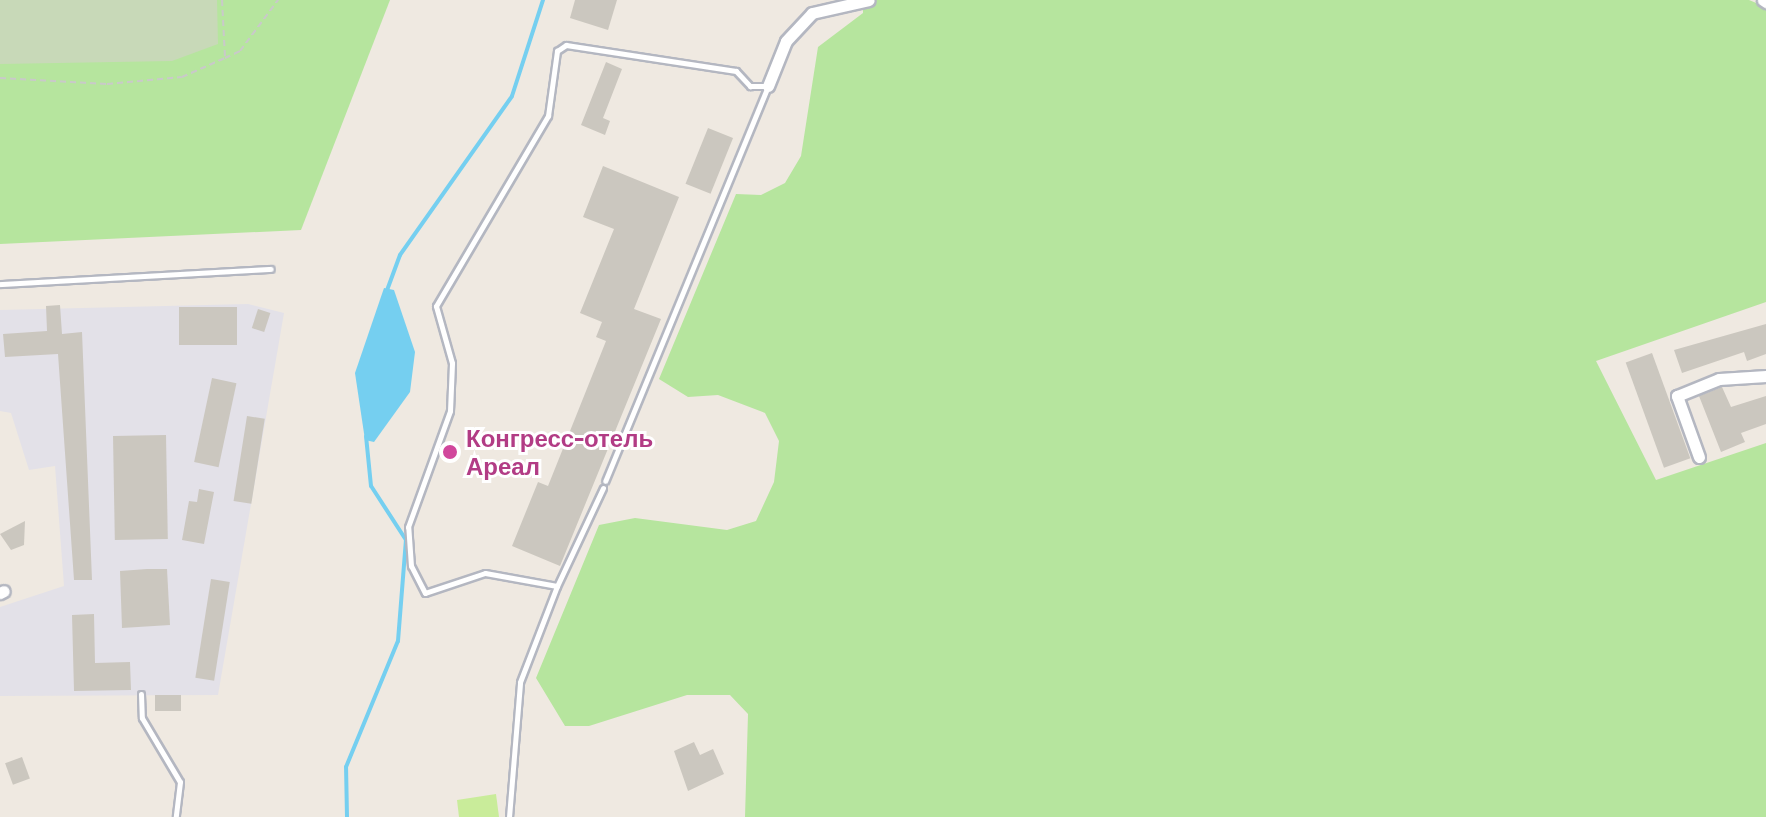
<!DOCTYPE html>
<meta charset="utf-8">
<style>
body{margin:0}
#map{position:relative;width:1766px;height:817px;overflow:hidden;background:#efe9e1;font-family:Barlow,sans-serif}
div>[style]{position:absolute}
.industrial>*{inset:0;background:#e3e1e8}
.green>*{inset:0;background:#b6e59e}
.cemetery>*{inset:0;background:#c8d9b8}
.pitch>*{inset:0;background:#c9ec9a}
.water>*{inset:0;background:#75cff0}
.stream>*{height:4px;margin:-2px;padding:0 2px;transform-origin:2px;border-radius:2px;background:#75cff0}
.building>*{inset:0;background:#cbc7bf;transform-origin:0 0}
.path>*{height:2px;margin-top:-1px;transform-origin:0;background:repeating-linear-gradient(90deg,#c9c9c9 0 6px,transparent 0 10px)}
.roads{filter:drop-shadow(2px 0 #b4b7c1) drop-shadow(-2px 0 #b4b7c1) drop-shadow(0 2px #b4b7c1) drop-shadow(0 -2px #b4b7c1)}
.lane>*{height:5px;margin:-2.5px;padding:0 2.5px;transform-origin:2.5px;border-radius:2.5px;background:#fff}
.street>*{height:11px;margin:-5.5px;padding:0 5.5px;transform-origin:5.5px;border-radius:5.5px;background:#fff}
.dots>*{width:22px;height:22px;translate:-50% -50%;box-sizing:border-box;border:4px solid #fff;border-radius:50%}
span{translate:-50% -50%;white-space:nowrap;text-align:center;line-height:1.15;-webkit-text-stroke:6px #fff;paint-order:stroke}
.hotel-label{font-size:24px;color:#b23c85;font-weight:700}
.left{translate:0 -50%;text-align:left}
</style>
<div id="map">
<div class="industrial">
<div style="clip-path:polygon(248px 304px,284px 313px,218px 695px,0 696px,0 607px,64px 586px,55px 466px,29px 470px,11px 413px,0 411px,0 310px)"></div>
</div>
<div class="green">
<div style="clip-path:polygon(0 0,390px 0,301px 230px,0 244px)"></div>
<div style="clip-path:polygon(863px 0,1749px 0,1766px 7px,1766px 302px,1596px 361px,1656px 480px,1766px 443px,1766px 817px,745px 817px,748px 714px,730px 695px,687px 695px,589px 726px,565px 726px,536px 678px,599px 525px,635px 518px,727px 530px,756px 521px,774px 482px,779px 441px,765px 413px,718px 395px,688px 397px,659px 379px,736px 194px,761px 195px,785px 183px,801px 156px,818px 47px,863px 13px)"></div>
</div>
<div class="cemetery">
<div style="clip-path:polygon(0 0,217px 0,218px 44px,172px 61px,0 64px)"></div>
</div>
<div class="pitch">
<div style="clip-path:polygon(496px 794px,499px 817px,459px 817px,457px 800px)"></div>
</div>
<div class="water">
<div style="clip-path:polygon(384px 288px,394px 290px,415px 352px,410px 392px,374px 442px,365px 440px,355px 373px)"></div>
</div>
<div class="stream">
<div style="left:386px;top:293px;width:40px;rotate:-69.8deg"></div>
<div style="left:400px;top:255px;width:194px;rotate:-54.8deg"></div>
<div style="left:512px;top:96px;width:101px;rotate:-72.1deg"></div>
<div style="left:347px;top:817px;width:50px;rotate:-91.1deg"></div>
<div style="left:346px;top:767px;width:136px;rotate:-67.6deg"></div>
<div style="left:398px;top:641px;width:101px;rotate:-85.5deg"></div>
<div style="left:406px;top:540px;width:64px;rotate:-122.9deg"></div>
<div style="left:371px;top:486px;width:50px;rotate:-95.7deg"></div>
</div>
<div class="building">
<div style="clip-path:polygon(575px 0,617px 0,608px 30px,570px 18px)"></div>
<div style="clip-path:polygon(606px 62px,622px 69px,603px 118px,610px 121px,605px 135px,581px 125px)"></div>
<div style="left:708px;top:128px;width:27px;height:60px;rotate:22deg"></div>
<div style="clip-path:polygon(603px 166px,679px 197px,634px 309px,661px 319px,560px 566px,512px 546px,538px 482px,548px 486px,606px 341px,596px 337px,602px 322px,580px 313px,614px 229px,583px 217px)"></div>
<div style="clip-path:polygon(60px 305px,62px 334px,82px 332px,92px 580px,74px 580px,58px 354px,5px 357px,3px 334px,47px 331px,46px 306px)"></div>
<div style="left:237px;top:307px;width:38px;height:58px;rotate:90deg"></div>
<div style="left:258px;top:309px;width:13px;height:20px;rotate:18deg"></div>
<div style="clip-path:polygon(1766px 324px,1766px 354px,1747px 361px,1744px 352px,1682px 373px,1674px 350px)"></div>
<div style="left:1652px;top:353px;width:112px;height:28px;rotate:70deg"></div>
<div style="left:212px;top:378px;width:25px;height:86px;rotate:12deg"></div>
<div style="clip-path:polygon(1722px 387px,1731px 407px,1766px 396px,1766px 424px,1741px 433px,1745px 442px,1721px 452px,1699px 396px)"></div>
<div style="left:247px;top:416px;width:18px;height:86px;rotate:9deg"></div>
<div style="left:166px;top:435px;width:104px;height:53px;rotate:89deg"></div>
<div style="clip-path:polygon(199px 489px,214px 492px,204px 544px,182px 540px,189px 501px,197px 502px)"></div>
<div style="clip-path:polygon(25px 521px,24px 545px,11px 550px,0 534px)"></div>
<div style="clip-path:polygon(147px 569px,167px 569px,170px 625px,122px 628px,120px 571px)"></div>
<div style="left:211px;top:579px;width:19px;height:100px;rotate:9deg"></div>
<div style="clip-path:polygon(94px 614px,95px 663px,130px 662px,131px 690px,74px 691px,72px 615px)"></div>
<div style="left:155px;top:695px;width:26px;height:16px"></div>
<div style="clip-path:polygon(694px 742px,700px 755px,713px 749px,724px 774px,688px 791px,674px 751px)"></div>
<div style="left:22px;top:757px;width:23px;height:18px;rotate:70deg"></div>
</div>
<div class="path">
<div style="left:222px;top:0;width:58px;rotate:87deg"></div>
<div style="left:225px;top:58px;width:17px;rotate:-25deg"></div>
<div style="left:240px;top:51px;width:64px;rotate:-53.3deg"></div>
<div style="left:0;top:78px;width:107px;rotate:3.2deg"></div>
<div style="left:107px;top:84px;width:75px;rotate:-5.3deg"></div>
<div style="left:182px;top:77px;width:47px;rotate:-23.8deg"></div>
</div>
<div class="roads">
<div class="lane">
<div style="left:0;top:284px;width:271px;rotate:-3.2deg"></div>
<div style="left:603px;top:488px;width:108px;rotate:115.1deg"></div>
<div style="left:557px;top:586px;width:73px;rotate:-169.8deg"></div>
<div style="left:485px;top:573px;width:63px;rotate:161.6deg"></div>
<div style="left:425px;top:593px;width:30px;rotate:-117deg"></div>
<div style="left:411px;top:566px;width:39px;rotate:-94deg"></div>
<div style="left:408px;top:527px;width:123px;rotate:-70.1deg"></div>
<div style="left:450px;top:411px;width:48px;rotate:-87.6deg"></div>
<div style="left:452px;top:363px;width:59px;rotate:-105.7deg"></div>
<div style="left:436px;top:306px;width:221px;rotate:-59.5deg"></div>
<div style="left:548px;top:116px;width:66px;rotate:-82.1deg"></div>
<div style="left:557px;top:51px;width:11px;rotate:-34deg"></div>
<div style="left:566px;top:45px;width:172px;rotate:8.7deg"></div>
<div style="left:736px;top:71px;width:21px;rotate:47deg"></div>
<div style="left:750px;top:86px;width:18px"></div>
<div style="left:768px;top:86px;width:427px;rotate:112.4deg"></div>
<div style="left:141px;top:694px;width:24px;rotate:88deg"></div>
<div style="left:142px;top:718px;width:74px;rotate:59.3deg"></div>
<div style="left:180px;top:782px;width:35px;rotate:97deg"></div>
<div style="left:509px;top:817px;width:135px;rotate:-85.3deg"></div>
<div style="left:520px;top:682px;width:103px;rotate:-68.9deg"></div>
</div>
<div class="street">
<div style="left:1763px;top:0;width:4px;rotate:34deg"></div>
<div style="left:768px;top:86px;width:48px;rotate:-68.2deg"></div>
<div style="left:786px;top:41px;width:38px;rotate:-47deg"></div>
<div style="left:812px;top:13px;width:58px;rotate:-12.8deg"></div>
<div style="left:1699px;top:457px;width:65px;rotate:-109.8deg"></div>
<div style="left:1677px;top:396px;width:45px;rotate:-22deg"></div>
<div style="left:1719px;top:379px;width:47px;rotate:-3.7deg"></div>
<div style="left:0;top:593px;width:4px;rotate:-27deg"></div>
</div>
</div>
<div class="dots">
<div style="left:450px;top:452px;background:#d1479c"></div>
</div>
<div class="hotel-label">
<span class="left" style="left:466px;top:452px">Конгресс-отель<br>Ареал</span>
</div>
</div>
